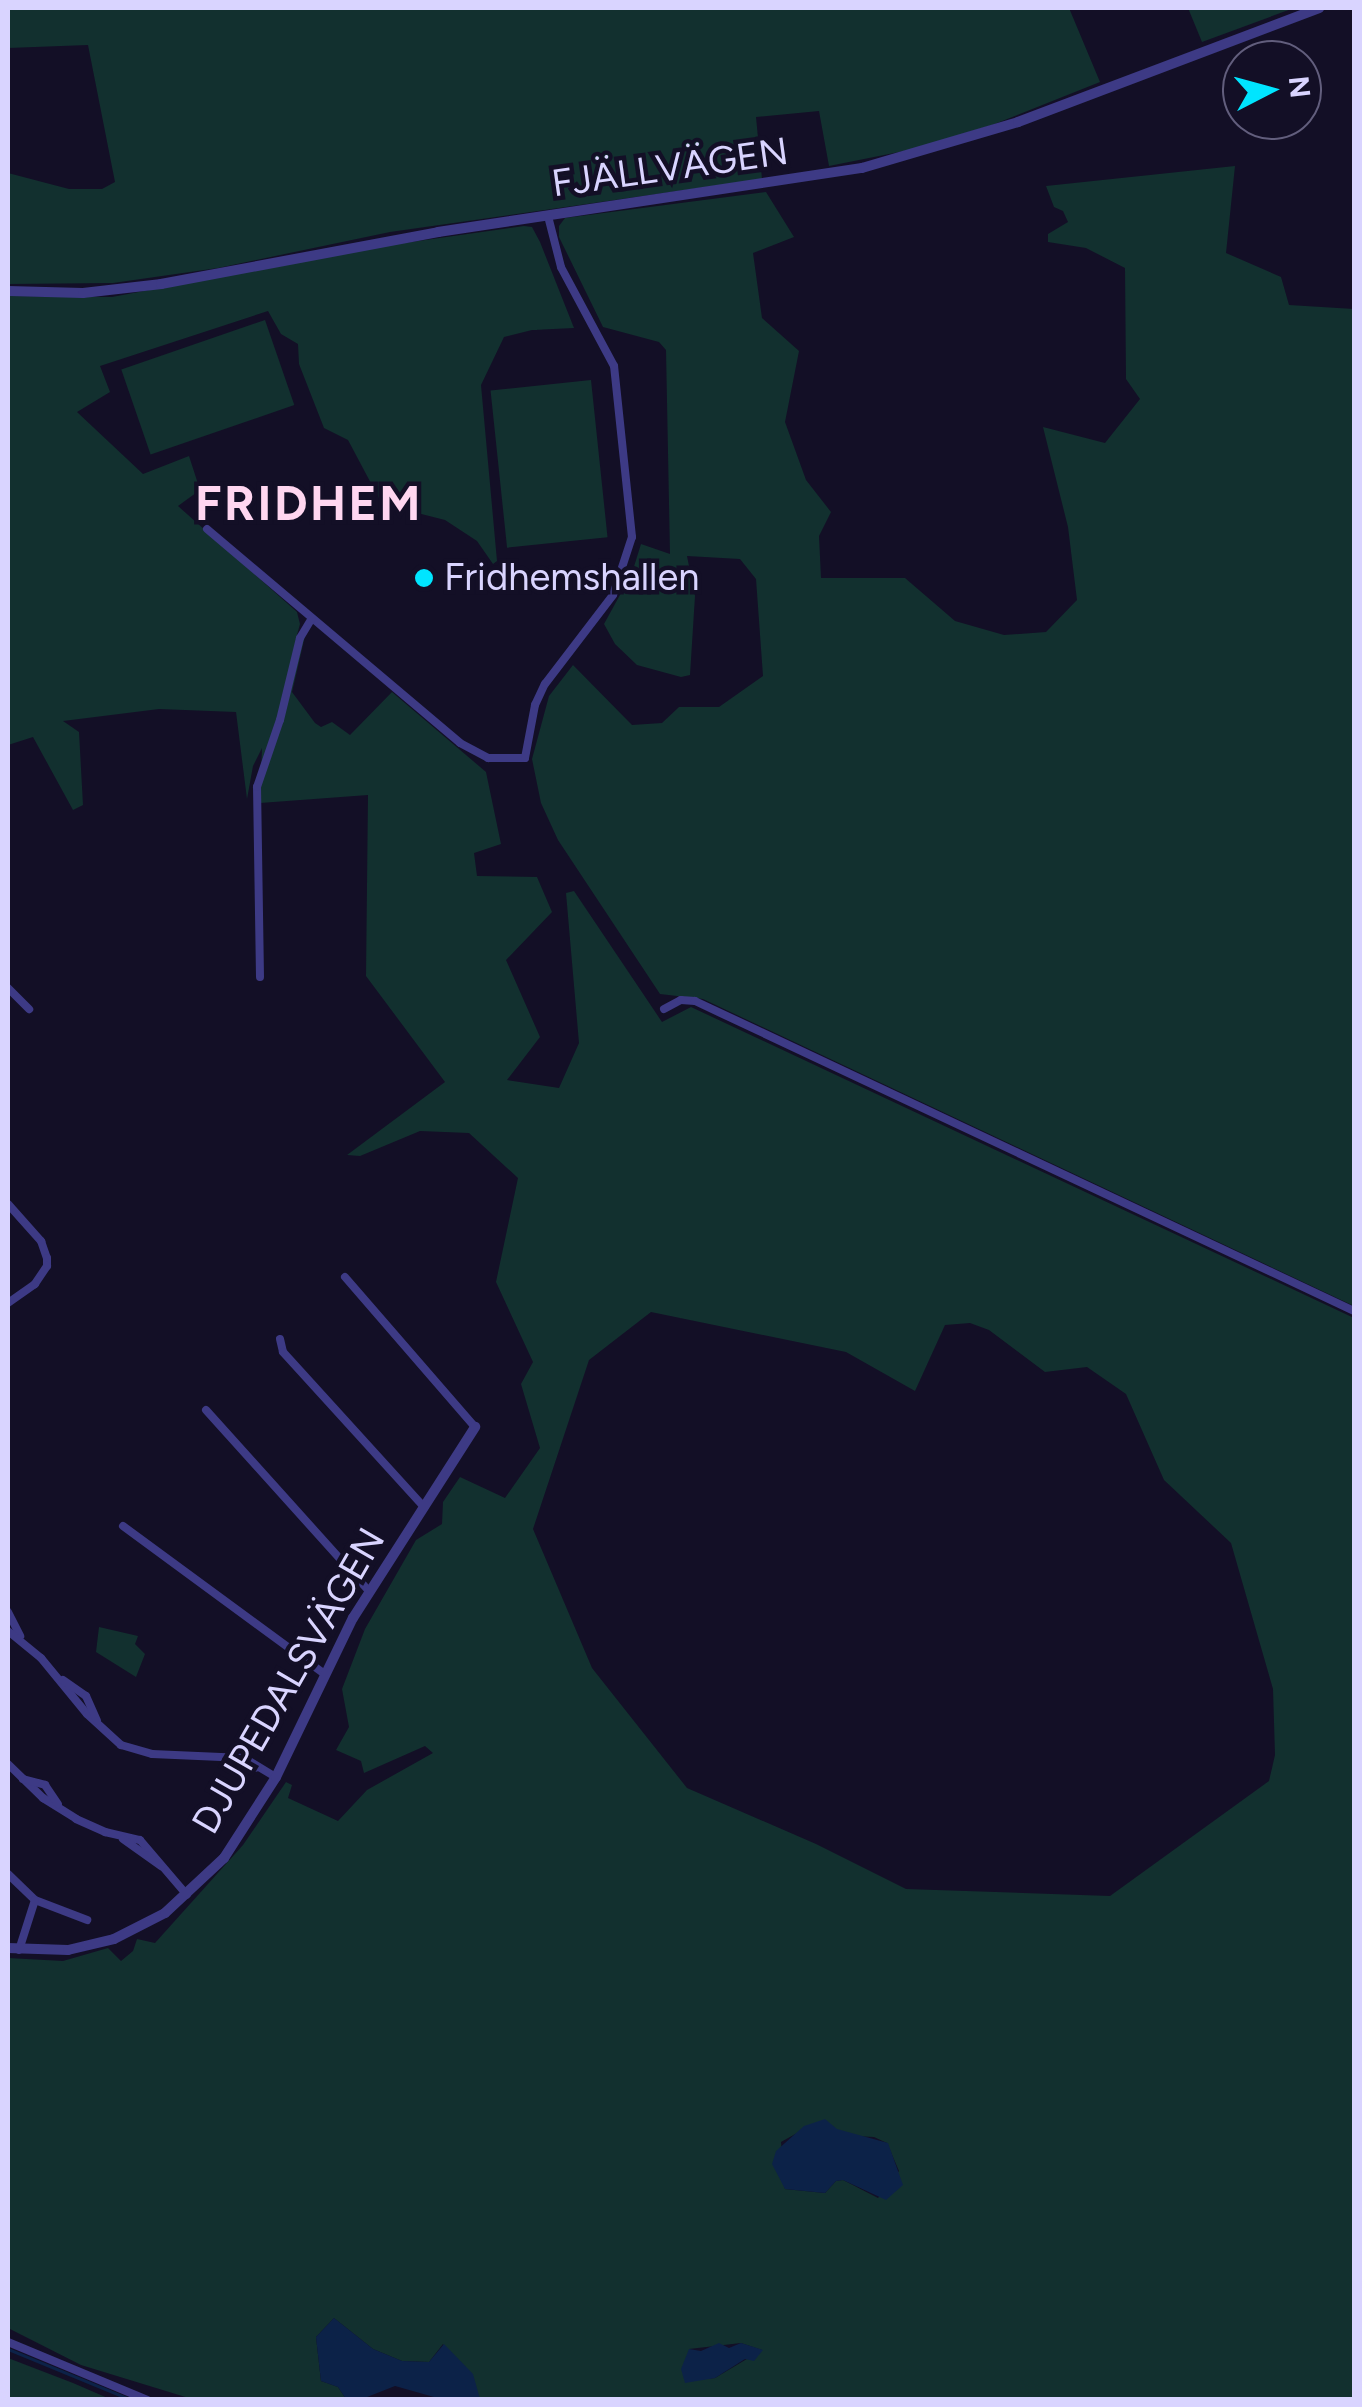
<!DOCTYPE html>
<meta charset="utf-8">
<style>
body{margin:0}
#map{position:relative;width:1362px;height:2407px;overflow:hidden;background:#130f26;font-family:Figtree,sans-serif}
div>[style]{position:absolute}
.green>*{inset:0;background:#12302f;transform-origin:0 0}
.water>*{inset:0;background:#0c2248}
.stream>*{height:2.5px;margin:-1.25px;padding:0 1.25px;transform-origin:1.25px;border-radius:1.25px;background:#0c2248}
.minor>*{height:8px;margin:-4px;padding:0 4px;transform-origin:4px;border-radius:4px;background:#3d3a85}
.tertiary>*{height:10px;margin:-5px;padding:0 5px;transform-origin:5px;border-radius:5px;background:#3d3a85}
.dots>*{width:28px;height:28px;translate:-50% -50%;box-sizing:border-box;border:5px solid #130f26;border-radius:50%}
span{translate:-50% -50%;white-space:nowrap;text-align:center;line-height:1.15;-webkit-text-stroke:9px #130f26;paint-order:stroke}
.street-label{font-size:38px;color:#d9d4ff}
.poi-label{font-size:38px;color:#d9d4ff}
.left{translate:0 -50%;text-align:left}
.district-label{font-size:48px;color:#ffd6f0;font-weight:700;letter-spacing:2.5px}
.frame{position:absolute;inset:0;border:10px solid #d9d4ff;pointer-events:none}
.north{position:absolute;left:1222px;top:40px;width:100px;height:100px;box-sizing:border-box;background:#130f26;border:2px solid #625e7d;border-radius:50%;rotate:84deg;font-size:28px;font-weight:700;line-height:40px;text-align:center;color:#d9d4ff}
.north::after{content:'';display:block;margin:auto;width:35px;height:45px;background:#00e5ff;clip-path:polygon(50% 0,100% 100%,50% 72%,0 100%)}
</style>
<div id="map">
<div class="green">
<div style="clip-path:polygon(8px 8px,1069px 8px,1100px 82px,992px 125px,909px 150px,829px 166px,819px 111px,756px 117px,762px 179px,390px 232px,218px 268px,113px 283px,8px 284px,8px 173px,69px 189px,102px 189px,115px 182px,88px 45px,8px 48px)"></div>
<div style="clip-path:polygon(1188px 8px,1294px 8px,1202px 42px)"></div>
<div style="clip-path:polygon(1235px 166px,1226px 253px,1281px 277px,1289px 305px,1354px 309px,1354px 1306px,703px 999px,660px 994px,558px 840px,541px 803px,532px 759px,549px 696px,573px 665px,632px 725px,662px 723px,679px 707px,719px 707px,763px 676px,756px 579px,740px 559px,687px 556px,695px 596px,690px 675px,681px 677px,637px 665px,615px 644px,604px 624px,632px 573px,641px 544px,670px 554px,666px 350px,659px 342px,603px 327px,559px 237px,559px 226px,565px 218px,766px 192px,794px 237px,753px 253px,762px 318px,799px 351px,785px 422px,806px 480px,831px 512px,819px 536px,821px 578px,905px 578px,955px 621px,1004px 635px,1046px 632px,1077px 600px,1068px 527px,1043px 427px,1105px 443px,1140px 399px,1126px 379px,1125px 268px,1086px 248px,1048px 242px,1048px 234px,1068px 222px,1063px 211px,1054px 207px,1046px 186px)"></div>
<div style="clip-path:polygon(evenodd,524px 226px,532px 227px,540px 242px,574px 328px,532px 330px,504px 337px,481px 385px,497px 561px,493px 564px,477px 541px,445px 520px,382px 504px,348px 440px,324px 428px,299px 364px,298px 344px,281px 334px,268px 311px,100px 366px,110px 392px,77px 412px,143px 474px,189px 456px,200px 490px,178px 506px,297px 612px,300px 624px,297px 635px,305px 636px,292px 692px,315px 723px,321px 727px,332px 722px,350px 735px,392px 692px,486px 772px,501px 844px,474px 853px,477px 876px,537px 877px,552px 912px,506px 960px,540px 1037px,507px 1080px,559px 1088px,579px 1043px,566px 893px,574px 891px,662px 1022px,691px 1007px,1354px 1318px,1354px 2399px,480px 2399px,443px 2344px,429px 2362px,402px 2361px,373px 2349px,334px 2318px,316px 2337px,321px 2381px,338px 2387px,346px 2399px,192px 2399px,81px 2365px,8px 2328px,8px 1958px,63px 1961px,108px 1948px,121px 1961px,133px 1951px,137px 1939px,155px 1943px,243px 1845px,286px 1782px,292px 1785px,288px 1798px,338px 1821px,367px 1790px,433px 1753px,425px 1746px,364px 1773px,361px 1761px,336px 1750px,349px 1727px,342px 1689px,365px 1629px,416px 1540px,442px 1524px,443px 1502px,460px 1477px,505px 1498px,540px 1448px,521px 1384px,533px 1362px,496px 1282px,518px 1178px,469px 1133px,420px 1131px,360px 1156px,347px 1155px,445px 1082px,366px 976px,368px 795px,260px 803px,262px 748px,253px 766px,247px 799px,236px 712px,159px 709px,63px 721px,79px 732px,83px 805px,73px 810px,33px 737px,8px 745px,8px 296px,112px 297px,390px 245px,524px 226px,651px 1312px,846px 1352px,915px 1391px,945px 1325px,970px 1323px,989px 1330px,1045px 1372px,1087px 1367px,1126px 1394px,1164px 1480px,1231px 1543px,1273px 1689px,1275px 1755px,1269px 1781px,1110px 1896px,906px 1889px,816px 1844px,687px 1788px,592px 1668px,533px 1529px,589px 1360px,651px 1312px,524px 226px,797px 2133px,874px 2137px,887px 2143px,899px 2171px,878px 2198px,843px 2180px,836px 2181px,825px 2193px,785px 2189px,781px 2142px,797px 2133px,524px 226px,741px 2343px,762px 2350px,715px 2378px,696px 2380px,689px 2349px,741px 2343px)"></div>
<div style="left:265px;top:320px;width:90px;height:152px;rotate:71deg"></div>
<div style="left:591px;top:380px;width:158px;height:101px;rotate:84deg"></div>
<div style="clip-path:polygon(99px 1627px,138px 1636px,135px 1644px,145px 1654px,136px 1677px,96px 1652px)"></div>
<div style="clip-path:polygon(8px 2358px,73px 2383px,110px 2399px,8px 2399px)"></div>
</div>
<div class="water">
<div style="clip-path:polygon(825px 2119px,837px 2129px,888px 2143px,903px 2185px,886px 2200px,843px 2180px,836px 2181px,825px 2193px,785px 2189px,772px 2164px,776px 2151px,804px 2126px)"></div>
<div style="clip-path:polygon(334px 2318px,373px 2349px,402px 2361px,429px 2362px,444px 2344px,473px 2374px,480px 2399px,441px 2399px,395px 2386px,362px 2399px,346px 2399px,338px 2387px,321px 2381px,316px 2337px)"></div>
<div style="clip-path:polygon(719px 2343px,729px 2348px,741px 2343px,763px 2350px,754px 2361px,745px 2359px,715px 2378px,685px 2383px,681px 2369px,689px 2349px,701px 2351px)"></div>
</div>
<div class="stream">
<div style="left:8px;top:2349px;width:134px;rotate:22.4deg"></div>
</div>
<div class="minor">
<div style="left:207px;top:529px;width:331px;rotate:40.2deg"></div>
<div style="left:460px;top:743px;width:32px;rotate:28deg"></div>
<div style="left:488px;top:758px;width:37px"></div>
<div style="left:525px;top:758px;width:54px;rotate:-79.3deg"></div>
<div style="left:535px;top:705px;width:23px;rotate:-65deg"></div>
<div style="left:545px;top:684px;width:112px;rotate:-52.6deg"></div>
<div style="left:613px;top:595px;width:61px;rotate:-71.9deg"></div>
<div style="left:632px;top:537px;width:172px;rotate:-96deg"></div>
<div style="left:614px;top:366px;width:112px;rotate:-118.2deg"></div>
<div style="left:561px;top:267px;width:53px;rotate:-104.3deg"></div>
<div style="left:260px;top:977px;width:190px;rotate:-90.9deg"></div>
<div style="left:257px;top:787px;width:71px;rotate:-71.1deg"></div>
<div style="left:280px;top:720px;width:84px;rotate:-76.3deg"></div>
<div style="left:300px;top:638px;width:23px;rotate:-59deg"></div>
<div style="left:8px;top:988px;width:30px;rotate:45deg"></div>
<div style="left:664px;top:1009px;width:19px;rotate:-28deg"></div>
<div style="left:681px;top:1000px;width:14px;rotate:4deg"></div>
<div style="left:695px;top:1001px;width:728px;rotate:25.19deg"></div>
<div style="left:8px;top:1204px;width:50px;rotate:48.3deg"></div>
<div style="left:41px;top:1241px;width:18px;rotate:71deg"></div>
<div style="left:47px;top:1258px;width:8px;rotate:90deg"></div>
<div style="left:47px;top:1266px;width:22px;rotate:124deg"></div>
<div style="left:35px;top:1284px;width:33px;rotate:145deg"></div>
<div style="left:345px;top:1277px;width:198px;rotate:49.1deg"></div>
<div style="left:280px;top:1339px;width:13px;rotate:77deg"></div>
<div style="left:283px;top:1352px;width:210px;rotate:47.7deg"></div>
<div style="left:206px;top:1410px;width:244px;rotate:48deg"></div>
<div style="left:123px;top:1526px;width:248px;rotate:36.3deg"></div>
<div style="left:8px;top:1612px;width:27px;rotate:63deg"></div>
<div style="left:8px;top:1631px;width:43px;rotate:39.3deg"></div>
<div style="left:41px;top:1658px;width:72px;rotate:50.6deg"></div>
<div style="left:87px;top:1714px;width:46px;rotate:42.4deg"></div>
<div style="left:121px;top:1745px;width:32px;rotate:16deg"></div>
<div style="left:152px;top:1754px;width:92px;rotate:2.5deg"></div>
<div style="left:244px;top:1758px;width:37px;rotate:31deg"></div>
<div style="left:63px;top:1680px;width:28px;rotate:35deg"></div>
<div style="left:86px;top:1696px;width:27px;rotate:66deg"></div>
<div style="left:230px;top:1761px;width:22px;rotate:21deg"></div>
<div style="left:251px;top:1769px;width:7px;rotate:-16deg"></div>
<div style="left:8px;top:1764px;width:49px;rotate:44.2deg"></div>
<div style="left:43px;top:1798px;width:39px;rotate:32deg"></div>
<div style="left:76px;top:1819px;width:32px;rotate:24deg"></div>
<div style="left:105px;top:1832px;width:36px;rotate:13deg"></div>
<div style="left:140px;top:1840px;width:72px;rotate:49.5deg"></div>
<div style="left:23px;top:1779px;width:23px;rotate:15deg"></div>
<div style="left:45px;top:1785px;width:23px;rotate:56deg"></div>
<div style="left:123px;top:1839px;width:47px;rotate:35.4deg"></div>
<div style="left:8px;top:1874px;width:37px;rotate:44deg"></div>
<div style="left:35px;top:1900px;width:56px;rotate:21deg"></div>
<div style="left:19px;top:1950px;width:52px;rotate:-72.3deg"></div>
<div style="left:8px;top:2342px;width:151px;rotate:22.6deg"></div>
</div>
<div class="tertiary">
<div style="left:8px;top:291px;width:75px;rotate:1.5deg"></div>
<div style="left:83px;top:293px;width:79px;rotate:-6.6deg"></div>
<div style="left:161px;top:284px;width:282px;rotate:-10.6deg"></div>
<div style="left:438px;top:232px;width:429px;rotate:-8.6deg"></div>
<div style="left:862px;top:168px;width:163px;rotate:-16.4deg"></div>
<div style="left:1018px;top:122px;width:322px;rotate:-20.7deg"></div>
<div style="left:8px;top:1948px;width:60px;rotate:1.9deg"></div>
<div style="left:68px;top:1950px;width:47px;rotate:-13.4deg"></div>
<div style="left:114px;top:1939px;width:57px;rotate:-27deg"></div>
<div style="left:165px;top:1913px;width:81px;rotate:-43deg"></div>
<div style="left:224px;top:1858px;width:96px;rotate:-57.3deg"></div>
<div style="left:276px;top:1777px;width:177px;rotate:-64.2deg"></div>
<div style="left:353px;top:1618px;width:227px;rotate:-57.4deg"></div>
</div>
<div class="dots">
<div style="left:424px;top:578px;background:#00e5ff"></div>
</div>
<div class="street-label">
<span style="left:670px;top:168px;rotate:-8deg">FJÄLLVÄGEN</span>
<span style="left:289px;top:1681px;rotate:-60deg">DJUPEDALSVÄGEN</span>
</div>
<div class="poi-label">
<span class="left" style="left:444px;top:578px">Fridhemshallen</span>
</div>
<div class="district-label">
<span style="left:309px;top:504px">FRIDHEM</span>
</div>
<div class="frame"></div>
<div class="north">N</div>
</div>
